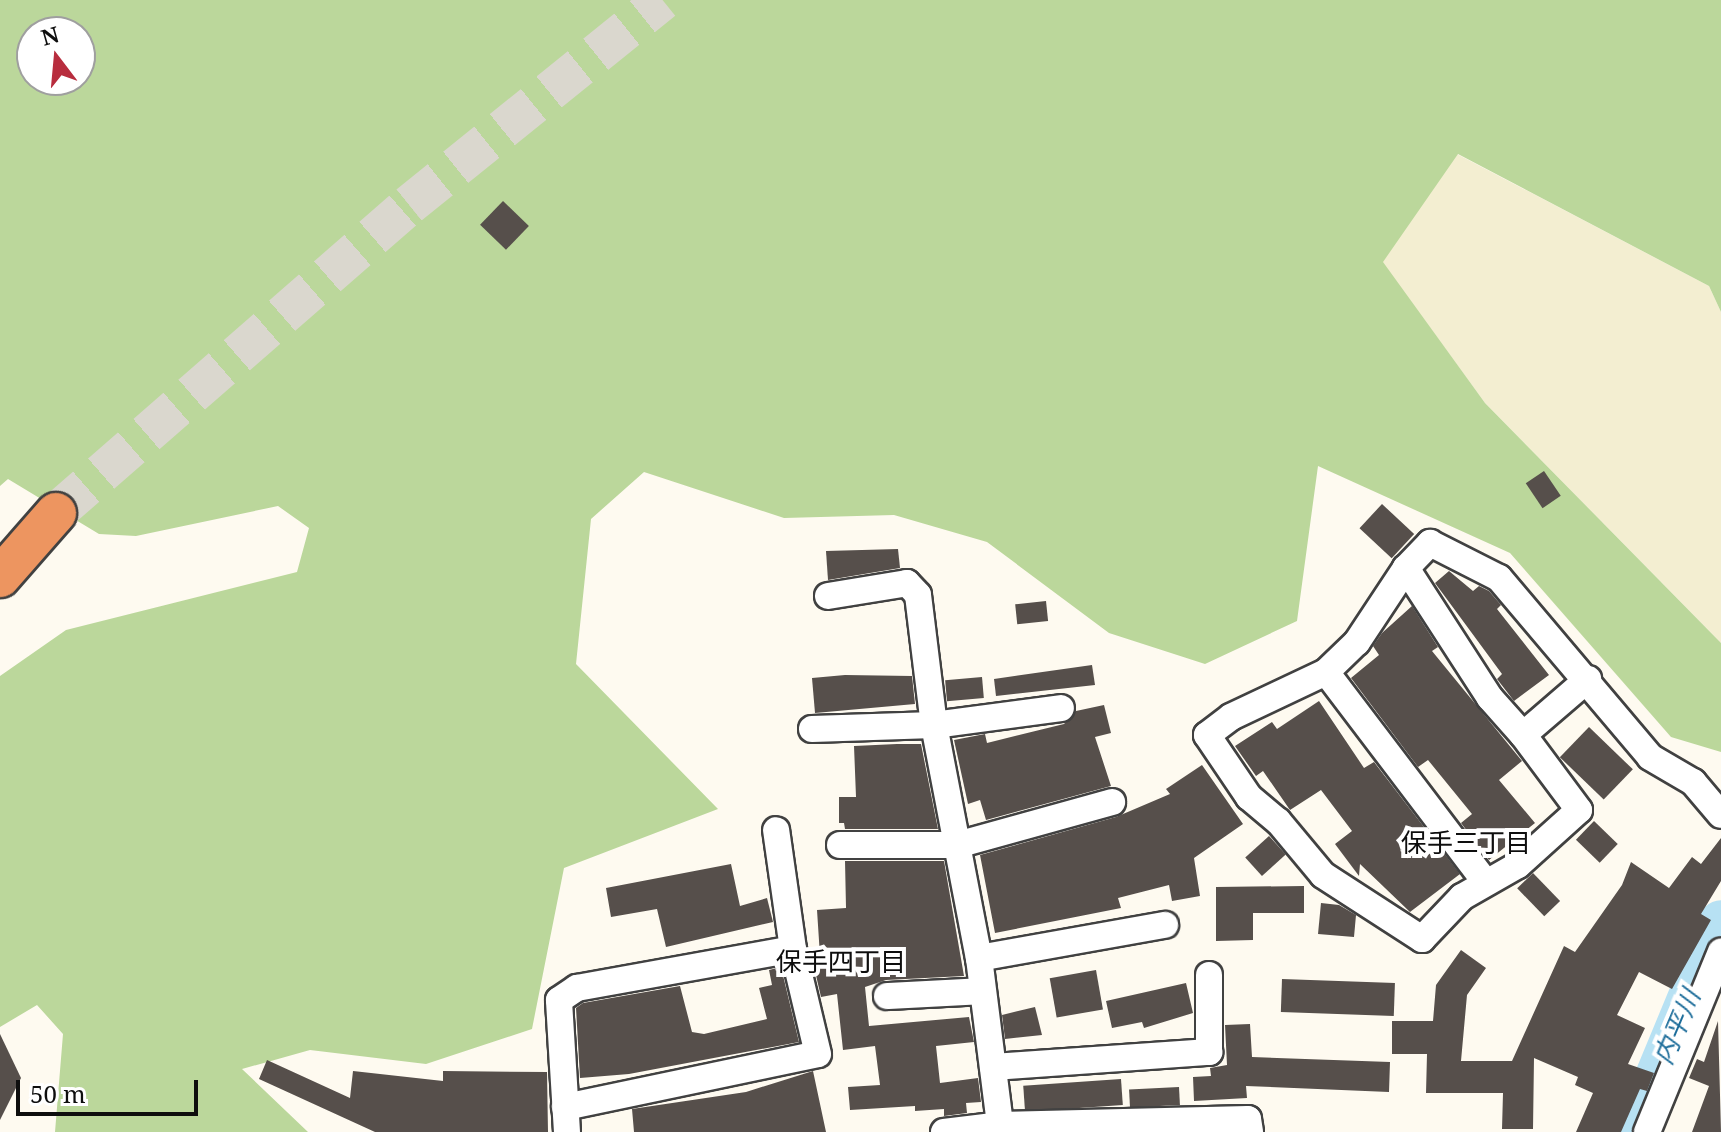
<!DOCTYPE html>
<meta charset="utf-8">
<style>
body{margin:0}
#map{position:relative;width:1721px;height:1132px;overflow:hidden;background:#fefaf0;font-family:"Noto Serif","Noto Sans JP",serif}
div>[style]{position:absolute}
.farmland>*{inset:0;background:#f3eed1}
.forest>*{inset:0;background:#bbd79b}
.river>*{height:44px;margin:-22px;padding:0 22px;transform-origin:22px;border-radius:22px;background:#b7e1f3}
.building>*{inset:0;background:#564f4b;transform-origin:0 0}
.highway-tunnel>*{height:40px;margin-top:-20px;transform-origin:0;background:repeating-linear-gradient(90deg,#dad7ce 0 40px,transparent 0 60px)}
.roads{filter:drop-shadow(2px 0 #414141) drop-shadow(-2px 0 #414141) drop-shadow(0 2px #414141) drop-shadow(0 -2px #414141)}
.minor>*{height:26px;margin:-13px;padding:0 13px;transform-origin:13px;border-radius:13px;background:#fff}
.highway>*{height:40px;margin:-20px;padding:0 20px;transform-origin:20px;border-radius:20px;background:#ed9560}
span{translate:-50% -50%;white-space:nowrap;text-align:center;line-height:1.15;-webkit-text-stroke:8px #fff;paint-order:stroke}
.neighbourhood-label{font-size:26px;color:#0e0e0e}
.water-label{font-size:26px;color:#1d6d9a;font-style:italic}
.north{position:absolute;left:16px;top:16px;width:80px;height:80px;box-sizing:border-box;background:#fff;border:2px solid #9f9f9f;border-radius:50%;rotate:344deg;font-size:22px;font-weight:700;line-height:32px;text-align:center;color:#0e0e0e}
.north::after{content:'';display:block;margin:auto;width:28px;height:36px;background:#b82d3e;clip-path:polygon(50% 0,100% 100%,50% 72%,0 100%)}
.scale{position:absolute;left:16px;top:1080px;width:182px;height:36px;box-sizing:border-box;border:4px solid #0e0e0e;border-top:0;padding-left:10px;font-size:24px;line-height:28px;white-space:nowrap;color:#0e0e0e;-webkit-text-stroke:6px #fff;paint-order:stroke}
</style>
<div id="map">
<div class="farmland">
<div style="clip-path:polygon(1457px 154px,1709px 286px,1721px 312px,1721px 643px,1485px 403px,1382px 262px)"></div>
</div>
<div class="forest">
<div style="clip-path:polygon(evenodd,0 0,1721px 0,1721px 312px,1709px 286px,1458px 154px,1383px 262px,1485px 403px,1721px 643px,1721px 752px,1671px 737px,1510px 553px,1318px 466px,1297px 621px,1205px 664px,1109px 633px,987px 542px,894px 515px,784px 518px,644px 472px,591px 519px,576px 664px,718px 809px,564px 868px,532px 1029px,426px 1064px,310px 1050px,242px 1069px,308px 1132px,55px 1132px,63px 1034px,37px 1005px,0 1027px,0 676px,66px 630px,297px 572px,309px 528px,278px 506px,136px 536px,99px 534px,8px 479px,0 486px,0 0,32px 32px,80px 32px,80px 80px,32px 80px,32px 32px)"></div>
</div>
<div class="river">
<div style="left:1634px;top:1132px;width:227px;rotate:-67.5deg"></div>
</div>
<div class="building">
<div style="left:503px;top:201px;width:36px;height:33px;rotate:44deg"></div>
<div style="left:1544px;top:471px;width:30px;height:22px;rotate:56deg"></div>
<div style="left:1382px;top:504px;width:44px;height:33px;rotate:43deg"></div>
<div style="clip-path:polygon(898px 549px,900px 568px,828px 580px,826px 551px)"></div>
<div style="clip-path:polygon(1449px 571px,1473px 591px,1479px 586px,1489px 591px,1501px 605px,1497px 609px,1549px 675px,1514px 701px,1497px 679px,1502px 674px,1435px 583px)"></div>
<div style="left:1046px;top:601px;width:20px;height:31px;rotate:84deg"></div>
<div style="clip-path:polygon(1412px 606px,1438px 647px,1432px 651px,1522px 761px,1499px 780px,1535px 823px,1489px 860px,1461px 823px,1472px 814px,1428px 760px,1418px 767px,1351px 678px,1379px 655px,1373px 646px,1382px 633px)"></div>
<div style="clip-path:polygon(1092px 665px,1095px 685px,996px 696px,994px 679px)"></div>
<div style="clip-path:polygon(845px 675px,912px 676px,915px 704px,815px 713px,812px 678px)"></div>
<div style="left:982px;top:677px;width:21px;height:37px;rotate:85deg"></div>
<div style="clip-path:polygon(1319px 701px,1364px 768px,1374px 762px,1460px 874px,1410px 912px,1360px 864px,1359px 876px,1335px 844px,1352px 831px,1321px 790px,1290px 810px,1263px 771px,1256px 776px,1235px 746px,1272px 722px,1277px 729px)"></div>
<div style="clip-path:polygon(1104px 705px,1111px 733px,1095px 737px,1111px 786px,986px 820px,980px 800px,968px 804px,954px 740px,985px 734px,987px 743px,1064px 724px,1076px 711px)"></div>
<div style="left:1589px;top:727px;width:61px;height:42px;rotate:44deg"></div>
<div style="clip-path:polygon(897px 744px,921px 744px,938px 829px,845px 829px,844px 823px,839px 823px,839px 797px,856px 797px,854px 746px)"></div>
<div style="clip-path:polygon(1202px 765px,1243px 824px,1194px 858px,1200px 896px,1172px 901px,1169px 885px,1118px 898px,1121px 908px,995px 933px,980px 855px,1116px 817px,1170px 794px,1166px 789px)"></div>
<div style="left:1594px;top:821px;width:33px;height:26px;rotate:44deg"></div>
<div style="left:1269px;top:836px;width:25px;height:32px;rotate:48deg"></div>
<div style="clip-path:polygon(1721px 838px,1721px 881px,1701px 914px,1711px 920px,1672px 989px,1639px 972px,1617px 1015px,1645px 1028px,1628px 1064px,1654px 1073px,1647px 1091px,1640px 1089px,1621px 1132px,1576px 1132px,1593px 1093px,1575px 1085px,1578px 1077px,1534px 1058px,1533px 1129px,1502px 1129px,1503px 1093px,1426px 1093px,1427px 1054px,1392px 1054px,1392px 1021px,1433px 1021px,1436px 985px,1461px 950px,1486px 968px,1467px 995px,1461px 1061px,1512px 1061px,1564px 946px,1575px 952px,1622px 885px,1631px 862px,1669px 888px,1692px 857px,1701px 864px)"></div>
<div style="clip-path:polygon(845px 861px,944px 861px,964px 976px,886px 980px,865px 987px,869px 1026px,969px 1017px,974px 1042px,936px 1046px,940px 1083px,978px 1078px,981px 1102px,966px 1103px,967px 1113px,944px 1116px,944px 1109px,915px 1111px,915px 1106px,850px 1110px,848px 1087px,880px 1085px,875px 1046px,843px 1050px,837px 994px,821px 997px,812px 958px,820px 956px,817px 910px,846px 908px)"></div>
<div style="clip-path:polygon(731px 864px,740px 906px,767px 898px,773px 922px,666px 947px,657px 909px,611px 917px,606px 888px)"></div>
<div style="left:1533px;top:873px;width:39px;height:22px;rotate:46deg"></div>
<div style="clip-path:polygon(1304px 886px,1304px 913px,1253px 913px,1253px 940px,1216px 941px,1216px 887px)"></div>
<div style="clip-path:polygon(1321px 903px,1339px 905px,1356px 915px,1354px 937px,1318px 934px)"></div>
<div style="clip-path:polygon(781px 967px,799px 1042px,629px 1074px,580px 1078px,576px 1008px,583px 1003px,680px 986px,692px 1032px,704px 1034px,767px 1019px,759px 988px,772px 985px,769px 970px)"></div>
<div style="left:1096px;top:970px;width:40px;height:47px;rotate:80deg"></div>
<div style="left:1282px;top:979px;width:113px;height:33px;rotate:2deg"></div>
<div style="clip-path:polygon(1186px 983px,1193px 1013px,1144px 1028px,1142px 1022px,1112px 1028px,1106px 1001px)"></div>
<div style="clip-path:polygon(1035px 1007px,1042px 1035px,1005px 1039px,1002px 1015px)"></div>
<div style="clip-path:polygon(1718px 1021px,1721px 1132px,1692px 1132px,1709px 1086px,1689px 1078px,1697px 1059px,1704px 1062px)"></div>
<div style="clip-path:polygon(1250px 1024px,1252px 1057px,1390px 1062px,1389px 1092px,1246px 1086px,1247px 1098px,1194px 1101px,1193px 1077px,1211px 1076px,1210px 1068px,1227px 1065px,1225px 1025px)"></div>
<div style="clip-path:polygon(0 1034px,21px 1078px,0 1120px)"></div>
<div style="clip-path:polygon(267px 1060px,350px 1098px,353px 1071px,443px 1081px,443px 1071px,547px 1072px,548px 1132px,375px 1132px,259px 1079px)"></div>
<div style="clip-path:polygon(813px 1071px,826px 1132px,634px 1132px,632px 1109px,746px 1092px)"></div>
<div style="left:1121px;top:1079px;width:26px;height:98px;rotate:86deg"></div>
<div style="left:1179px;top:1087px;width:18px;height:50px;rotate:87deg"></div>
</div>
<div class="highway-tunnel">
<div style="left:56px;top:513px;width:468px;rotate:-41.1deg"></div>
<div style="left:409px;top:205px;width:326px;rotate:-38.9deg"></div>
</div>
<div class="roads">
<div class="minor">
<div style="left:1406px;top:568px;width:89px;rotate:123.5deg"></div>
<div style="left:1357px;top:642px;width:43px;rotate:135.9deg"></div>
<div style="left:1326px;top:672px;width:261px;rotate:52.8deg"></div>
<div style="left:828px;top:596px;width:80px;rotate:-9.3deg"></div>
<div style="left:907px;top:583px;width:16px;rotate:47deg"></div>
<div style="left:918px;top:595px;width:131px;rotate:83deg"></div>
<div style="left:934px;top:725px;width:237px;rotate:79.1deg"></div>
<div style="left:979px;top:958px;width:168px;rotate:82.8deg"></div>
<div style="left:1326px;top:672px;width:105px;rotate:154.7deg"></div>
<div style="left:1231px;top:717px;width:30px;rotate:143deg"></div>
<div style="left:1207px;top:735px;width:75px;rotate:55.9deg"></div>
<div style="left:1249px;top:797px;width:38px;rotate:40deg"></div>
<div style="left:1278px;top:821px;width:70px;rotate:50.2deg"></div>
<div style="left:1323px;top:875px;width:118px;rotate:32.9deg"></div>
<div style="left:1422px;top:939px;width:58px;rotate:-46.4deg"></div>
<div style="left:1462px;top:897px;width:64px;rotate:-29.7deg"></div>
<div style="left:1518px;top:865px;width:82px;rotate:-42deg"></div>
<div style="left:1579px;top:810px;width:94px;rotate:-126.7deg"></div>
<div style="left:1523px;top:735px;width:86px;rotate:-40.7deg"></div>
<div style="left:812px;top:729px;width:122px;rotate:-1.9deg"></div>
<div style="left:934px;top:725px;width:128px;rotate:-7.6deg"></div>
<div style="left:1523px;top:735px;width:50px;rotate:-131.7deg"></div>
<div style="left:1490px;top:698px;width:155px;rotate:-122.9deg"></div>
<div style="left:1406px;top:568px;width:35px;rotate:-46deg"></div>
<div style="left:1430px;top:543px;width:77px;rotate:26.9deg"></div>
<div style="left:1499px;top:578px;width:234px;rotate:49.8deg"></div>
<div style="left:1650px;top:757px;width:50px;rotate:30.2deg"></div>
<div style="left:1693px;top:782px;width:43px;rotate:49.7deg"></div>
<div style="left:840px;top:845px;width:117px"></div>
<div style="left:957px;top:845px;width:161px;rotate:-15.5deg"></div>
<div style="left:979px;top:958px;width:189px;rotate:-10.1deg"></div>
<div style="left:887px;top:996px;width:94px;rotate:-3deg"></div>
<div style="left:993px;top:1067px;width:217px;rotate:-4deg"></div>
<div style="left:1209px;top:1052px;width:77px;rotate:-90deg"></div>
<div style="left:565px;top:1107px;width:258px;rotate:-11.8deg"></div>
<div style="left:818px;top:1054px;width:108px;rotate:-103.4deg"></div>
<div style="left:793px;top:949px;width:120px;rotate:-98.1deg"></div>
<div style="left:567px;top:1132px;width:132px;rotate:-93.5deg"></div>
<div style="left:559px;top:1000px;width:22px;rotate:-34deg"></div>
<div style="left:577px;top:988px;width:219px;rotate:-10.2deg"></div>
<div style="left:944px;top:1132px;width:56px;rotate:-7.1deg"></div>
<div style="left:1000px;top:1125px;width:248px;rotate:-1.4deg"></div>
<div style="left:1248px;top:1119px;width:13px;rotate:81deg"></div>
<div style="left:1647px;top:1132px;width:195px;rotate:-67.7deg"></div>
</div>
<div class="highway">
<div style="left:0;top:577px;width:85px;rotate:-48.8deg"></div>
</div>
</div>
<div class="neighbourhood-label">
<span style="left:1466px;top:843px">保手三丁目</span>
<span style="left:841px;top:962px">保手四丁目</span>
</div>
<div class="water-label">
<span style="left:1677px;top:1027px;rotate:-67deg">内平川</span>
</div>
<div class="north">N</div>
<div class="scale">50 m</div>
</div>
